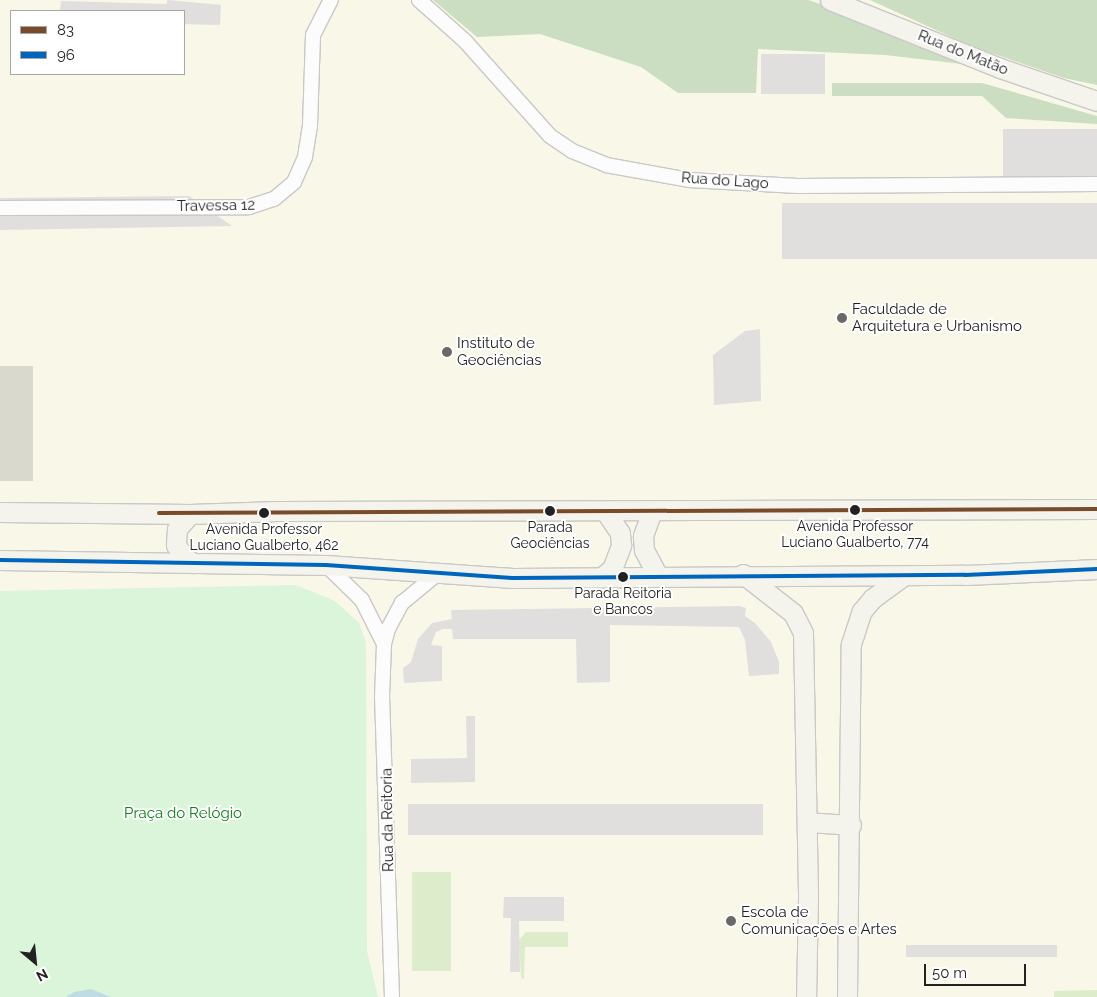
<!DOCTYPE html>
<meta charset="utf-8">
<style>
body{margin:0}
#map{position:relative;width:1097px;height:997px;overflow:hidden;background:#f0eeeb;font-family:Raleway,sans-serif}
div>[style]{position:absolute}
.education>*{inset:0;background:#f8f7e8}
.construction>*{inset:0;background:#d9d9cd;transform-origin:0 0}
.grass>*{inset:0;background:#ddeccb;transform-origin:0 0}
.forest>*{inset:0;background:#cbdec1}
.park>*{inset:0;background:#daf5da}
.parking>*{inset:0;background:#e0dfde;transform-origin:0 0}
.water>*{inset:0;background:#bfdbe3}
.roads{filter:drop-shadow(1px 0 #c9c8c7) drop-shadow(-1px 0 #c9c8c7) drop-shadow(0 1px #c9c8c7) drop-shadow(0 -1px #c9c8c7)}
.street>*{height:14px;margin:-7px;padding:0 7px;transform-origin:7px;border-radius:7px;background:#fdfcfc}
.secondary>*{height:19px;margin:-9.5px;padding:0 9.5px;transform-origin:9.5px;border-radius:9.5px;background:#f4f4ed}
.bus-1>*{height:4px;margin:-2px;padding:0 2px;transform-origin:2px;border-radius:2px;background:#7a4b2a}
.bus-2>*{height:4px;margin:-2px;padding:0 2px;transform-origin:2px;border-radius:2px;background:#0065bd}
.dots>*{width:14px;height:14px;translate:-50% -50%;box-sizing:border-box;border:2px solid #fff;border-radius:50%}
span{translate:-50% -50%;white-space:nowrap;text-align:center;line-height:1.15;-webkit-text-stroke:4px #fff;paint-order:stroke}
.bus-label{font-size:14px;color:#222}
.street-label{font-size:15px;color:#222}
.poi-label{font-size:15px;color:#222}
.left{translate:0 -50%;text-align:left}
.park-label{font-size:15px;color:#0c8416}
.legend{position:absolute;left:10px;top:10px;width:175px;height:65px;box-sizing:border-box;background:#fff;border:1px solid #a7a7a7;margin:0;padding:6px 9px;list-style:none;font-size:15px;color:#222}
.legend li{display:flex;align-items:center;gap:10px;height:25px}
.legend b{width:25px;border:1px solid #a7a7a7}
.north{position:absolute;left:10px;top:937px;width:50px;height:50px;-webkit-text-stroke:4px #fff;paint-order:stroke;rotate:152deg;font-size:14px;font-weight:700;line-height:20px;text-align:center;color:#222}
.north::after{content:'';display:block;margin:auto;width:18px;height:22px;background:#222;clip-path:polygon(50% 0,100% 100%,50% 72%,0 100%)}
.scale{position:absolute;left:924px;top:964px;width:102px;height:22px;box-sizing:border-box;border:2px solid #222;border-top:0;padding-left:6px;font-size:15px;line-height:18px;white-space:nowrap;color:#222;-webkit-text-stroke:4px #fff;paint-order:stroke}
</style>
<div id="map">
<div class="education">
<div style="clip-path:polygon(evenodd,0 0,1097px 0,1097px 997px,0 997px,0 0,11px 11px,184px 11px,184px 74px,11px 74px,11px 11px)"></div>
</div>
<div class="construction">
<div style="left:0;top:366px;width:33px;height:115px"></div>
</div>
<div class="grass">
<div style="left:412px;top:872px;width:39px;height:99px"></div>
<div style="clip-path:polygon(526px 932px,568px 932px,568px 947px,525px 947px,524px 979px,521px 978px,519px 940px)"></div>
<div style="clip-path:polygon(1097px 990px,1097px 997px,1054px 997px,1054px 991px)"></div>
</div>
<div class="forest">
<div style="clip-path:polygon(433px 0,808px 0,847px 13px,962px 64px,885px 55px,758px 49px,756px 93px,678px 93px,641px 67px,540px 34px,477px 37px)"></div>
<div style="clip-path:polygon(870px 0,1097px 0,1097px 85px,1064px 78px,971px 46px)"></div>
<div style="clip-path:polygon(832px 83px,982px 83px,1097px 116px,1097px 124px,1006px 118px,982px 96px,832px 96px)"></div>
</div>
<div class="park">
<div style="clip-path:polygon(296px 585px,335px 601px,359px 623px,366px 643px,367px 951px,378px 997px,0 997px,0 591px)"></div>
</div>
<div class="parking">
<div style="clip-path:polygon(167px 0,221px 5px,220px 25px,184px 24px,184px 11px,60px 11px,61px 1px,167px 4px)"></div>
<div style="left:761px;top:54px;width:64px;height:40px"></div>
<div style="left:1003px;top:129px;width:94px;height:50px"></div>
<div style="clip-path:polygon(189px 196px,232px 226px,0 230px,0 198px)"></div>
<div style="left:1097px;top:203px;width:56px;height:315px;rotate:90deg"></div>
<div style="clip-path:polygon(760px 329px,761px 401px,714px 405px,713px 355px,745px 331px)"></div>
<div style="clip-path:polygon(740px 606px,746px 608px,745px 616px,755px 623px,771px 642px,779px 662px,779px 674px,749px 676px,745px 640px,739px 627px,610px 625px,610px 682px,577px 683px,576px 639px,453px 639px,452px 629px,443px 629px,436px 632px,431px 645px,442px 646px,442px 681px,404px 683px,403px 668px,411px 662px,418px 639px,432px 623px,452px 619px,451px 610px)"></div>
<div style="clip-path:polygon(466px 716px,475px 716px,475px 782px,411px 783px,411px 759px,467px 758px)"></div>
<div style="left:763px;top:804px;width:31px;height:355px;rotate:90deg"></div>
<div style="clip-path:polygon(504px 897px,564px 897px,564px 921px,519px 921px,520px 972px,510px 972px,511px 918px,503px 918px)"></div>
<div style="left:1057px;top:945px;width:12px;height:151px;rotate:90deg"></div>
</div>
<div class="water">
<div style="clip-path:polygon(91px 989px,111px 997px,66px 997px,74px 992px)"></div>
</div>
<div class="roads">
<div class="street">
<div style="left:419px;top:0;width:62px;rotate:41.7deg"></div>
<div style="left:465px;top:41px;width:127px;rotate:48.2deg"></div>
<div style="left:550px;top:136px;width:27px;rotate:34deg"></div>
<div style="left:572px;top:151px;width:37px;rotate:22deg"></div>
<div style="left:606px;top:165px;width:84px;rotate:10.2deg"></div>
<div style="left:689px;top:180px;width:109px;rotate:3.2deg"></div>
<div style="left:798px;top:186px;width:299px;rotate:-0.4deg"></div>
<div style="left:0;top:208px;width:249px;rotate:-0.2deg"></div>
<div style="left:249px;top:207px;width:26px;rotate:-18deg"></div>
<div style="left:274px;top:199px;width:26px;rotate:-40deg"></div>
<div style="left:294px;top:182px;width:27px;rotate:-66deg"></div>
<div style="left:305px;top:157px;width:31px;rotate:-81deg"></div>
<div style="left:310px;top:126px;width:91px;rotate:-88.1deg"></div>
<div style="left:313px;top:35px;width:39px;rotate:-63deg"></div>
<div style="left:326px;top:565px;width:50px;rotate:44.2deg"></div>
<div style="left:362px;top:600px;width:49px;rotate:63.4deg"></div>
<div style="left:392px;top:997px;width:300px;rotate:-91.9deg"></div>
<div style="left:382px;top:697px;width:53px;rotate:-87.8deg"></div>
<div style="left:384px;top:644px;width:16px;rotate:-75deg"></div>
<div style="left:388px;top:629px;width:30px;rotate:-62deg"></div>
<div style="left:402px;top:603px;width:45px;rotate:-39.6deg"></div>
</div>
<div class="secondary">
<div style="left:830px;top:0;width:183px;rotate:21.8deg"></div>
<div style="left:1000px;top:68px;width:102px;rotate:18.8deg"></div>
<div style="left:652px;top:511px;width:27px;rotate:110deg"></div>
<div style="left:643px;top:536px;width:14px;rotate:86deg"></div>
<div style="left:644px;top:550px;width:30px;rotate:62deg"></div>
<div style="left:0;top:512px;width:190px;rotate:0.6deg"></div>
<div style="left:190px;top:514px;width:87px;rotate:-2deg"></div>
<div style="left:277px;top:511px;width:820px;rotate:-0.14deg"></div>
<div style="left:190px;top:514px;width:20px;rotate:131deg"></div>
<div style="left:177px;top:529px;width:16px;rotate:94deg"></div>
<div style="left:176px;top:545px;width:14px;rotate:56deg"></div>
<div style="left:184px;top:557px;width:11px;rotate:34deg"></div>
<div style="left:0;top:560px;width:326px;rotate:0.9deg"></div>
<div style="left:326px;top:565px;width:187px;rotate:4deg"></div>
<div style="left:513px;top:578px;width:452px;rotate:-0.4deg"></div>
<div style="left:965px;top:575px;width:132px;rotate:-2.6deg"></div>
<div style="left:743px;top:574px;width:63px;rotate:38deg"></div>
<div style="left:793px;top:613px;width:22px;rotate:63deg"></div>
<div style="left:803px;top:633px;width:264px;rotate:88.9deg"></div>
<div style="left:808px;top:897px;width:100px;rotate:91.1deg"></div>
<div style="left:602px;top:577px;width:13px;rotate:-39deg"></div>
<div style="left:612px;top:569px;width:26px;rotate:-69deg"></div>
<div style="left:621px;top:545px;width:12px;rotate:-95deg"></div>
<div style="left:620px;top:533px;width:25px;rotate:-124deg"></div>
<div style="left:807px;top:822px;width:44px;rotate:3.9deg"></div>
<div style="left:847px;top:997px;width:353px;rotate:-89.4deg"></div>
<div style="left:851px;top:644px;width:35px;rotate:-72deg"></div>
<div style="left:862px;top:611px;width:17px;rotate:-50deg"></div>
<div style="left:873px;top:598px;width:37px;rotate:-36deg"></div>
</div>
</div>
<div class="bus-1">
<div style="left:159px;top:513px;width:938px;rotate:-0.24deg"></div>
</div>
<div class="bus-2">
<div style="left:0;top:560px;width:326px;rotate:0.9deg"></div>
<div style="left:326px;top:565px;width:187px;rotate:4deg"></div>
<div style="left:513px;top:578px;width:452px;rotate:-0.4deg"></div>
<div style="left:965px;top:575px;width:132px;rotate:-2.6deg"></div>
</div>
<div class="dots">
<div style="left:842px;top:318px;background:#6a6968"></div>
<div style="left:447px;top:352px;background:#6a6968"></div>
<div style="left:855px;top:510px;background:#222"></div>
<div style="left:550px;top:511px;background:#222"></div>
<div style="left:264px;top:513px;background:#222"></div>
<div style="left:623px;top:577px;background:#222"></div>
<div style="left:731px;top:921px;background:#6a6968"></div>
</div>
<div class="bus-label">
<span style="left:855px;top:534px">Avenida Professor<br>Luciano Gualberto, 774</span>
<span style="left:550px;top:535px">Parada<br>Geociências</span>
<span style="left:264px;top:537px">Avenida Professor<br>Luciano Gualberto, 462</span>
<span style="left:623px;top:601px">Parada Reitoria<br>e Bancos</span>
</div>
<div class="street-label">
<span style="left:963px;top:53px;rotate:22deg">Rua do Matão</span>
<span style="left:725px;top:181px;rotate:4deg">Rua do Lago</span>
<span style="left:216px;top:206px;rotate:-1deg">Travessa 12</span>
<span style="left:388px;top:820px;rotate:-91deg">Rua da Reitoria</span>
</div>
<div class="poi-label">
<span class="left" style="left:852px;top:318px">Faculdade de<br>Arquitetura e Urbanismo</span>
<span class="left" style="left:457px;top:352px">Instituto de<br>Geociências</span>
<span class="left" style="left:741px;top:921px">Escola de<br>Comunicações e Artes</span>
</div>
<div class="park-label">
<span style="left:183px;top:814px">Praça do Relógio</span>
</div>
<ul class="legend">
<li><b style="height:6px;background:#7a4b2a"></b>83</li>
<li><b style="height:6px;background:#0065bd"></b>96</li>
</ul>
<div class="north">N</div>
<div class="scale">50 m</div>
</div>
